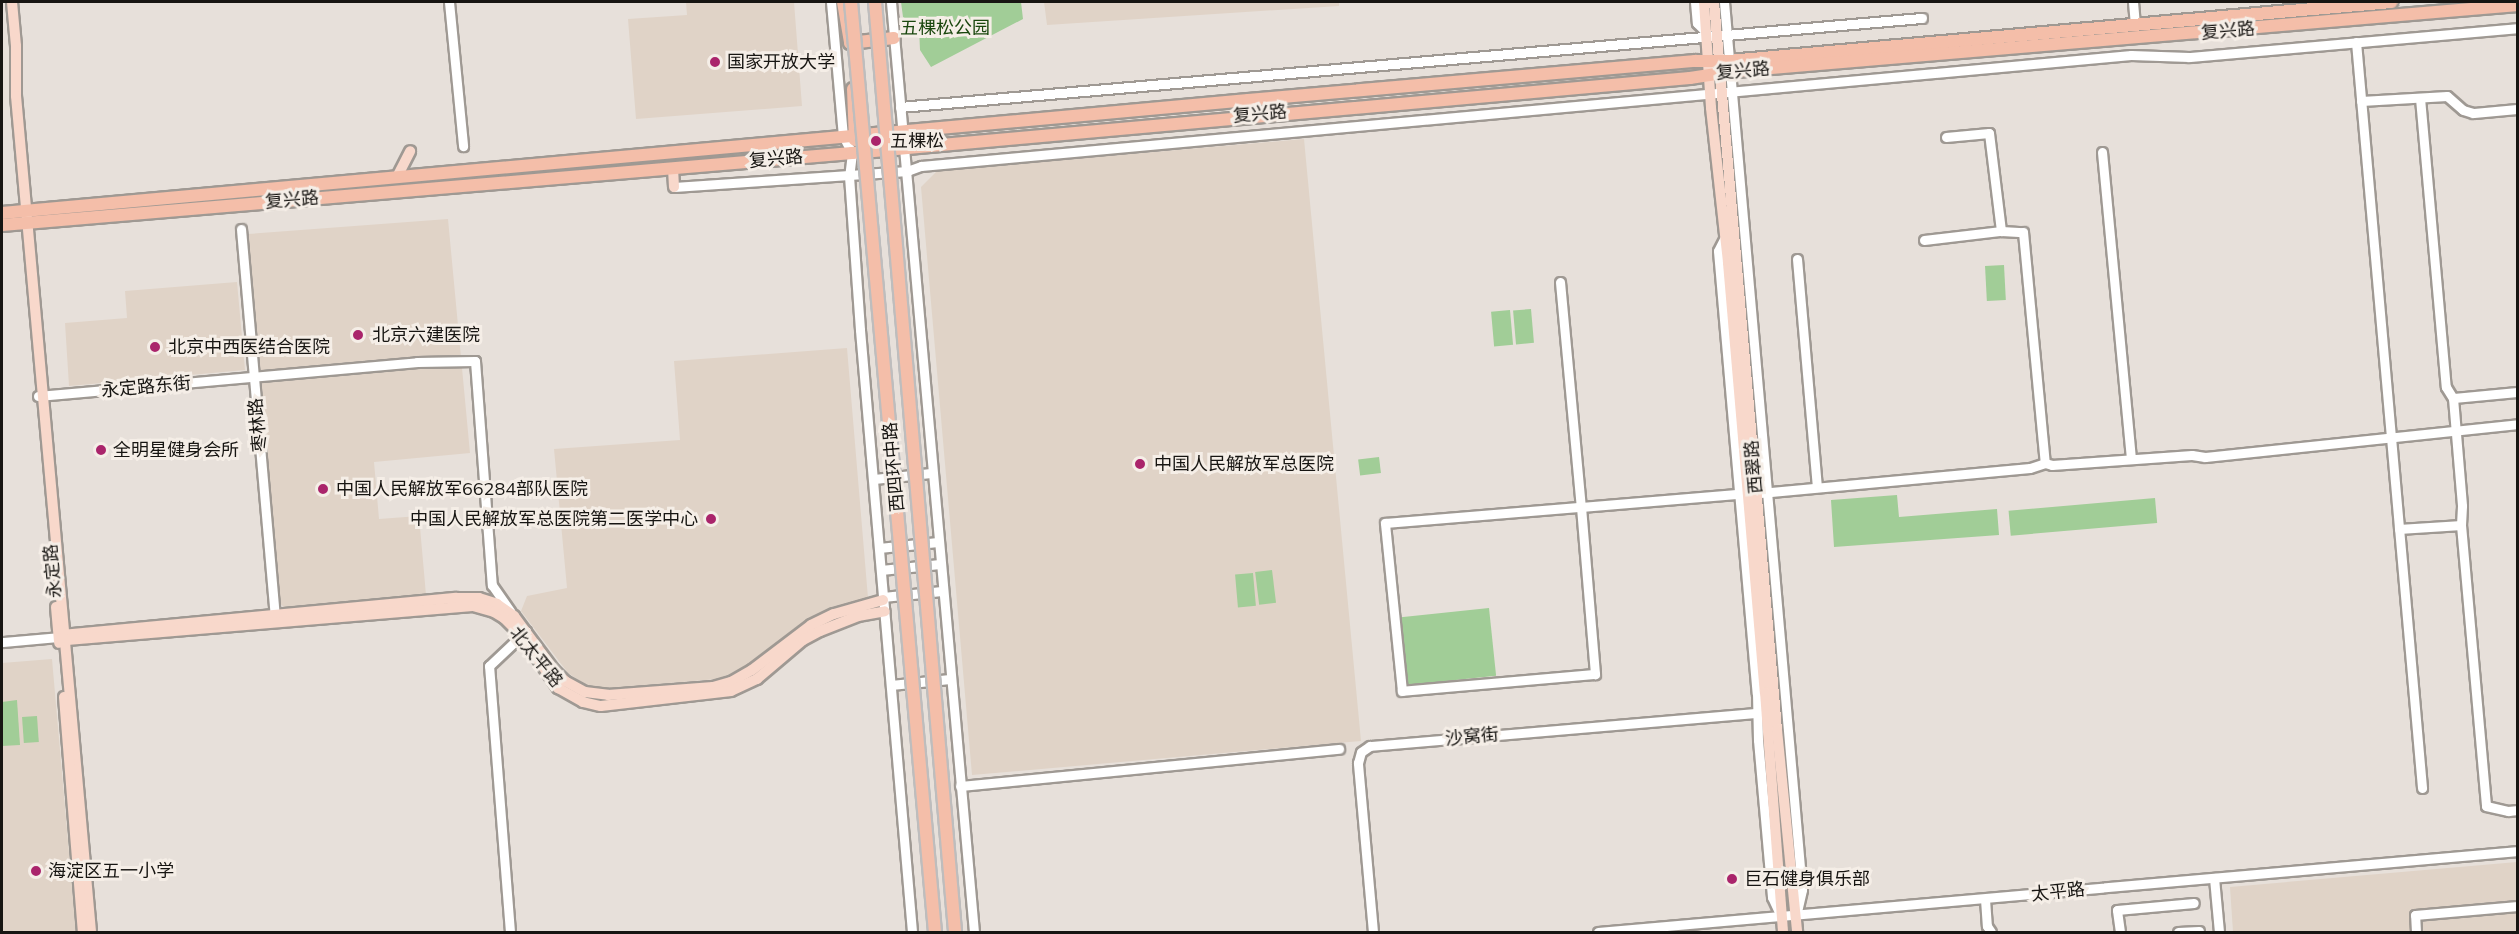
<!DOCTYPE html>
<meta charset="utf-8">
<style>
body{margin:0}
#map{position:relative;width:2519px;height:934px;overflow:hidden;background:#e7e0da;font-family:Mulish,"Noto Sans SC",sans-serif}
div>[style]{position:absolute}
.built>*{inset:0;background:#e0d3c7}
.green>*{inset:0;background:#a1cd97;transform-origin:0 0}
.roads{filter:drop-shadow(2px 0 #9f9993) drop-shadow(-2px 0 #9f9993) drop-shadow(0 2px #9f9993) drop-shadow(0 -2px #9f9993)}
.minor>*{height:9px;margin:-4.5px;padding:0 4.5px;transform-origin:4.5px;border-radius:4.5px;background:#fff}
.major>*{height:10px;margin:-5px;padding:0 5px;transform-origin:5px;border-radius:5px;background:#f8d8cb}
.highway>*{height:12px;margin:-6px;padding:0 6px;transform-origin:6px;border-radius:6px;background:#f4bea9}
.bridges{filter:drop-shadow(2px 0 #bebdbd) drop-shadow(-2px 0 #bebdbd) drop-shadow(0 2px #bebdbd) drop-shadow(0 -2px #bebdbd)}
.highway-bridge>*{height:12px;margin:-6px;padding:0 6px;transform-origin:6px;border-radius:6px;background:#f4bea9}
.dots>*{width:16px;height:16px;translate:-50% -50%;box-sizing:border-box;border:3px solid #f5eee7;border-radius:50%}
span{translate:-50% -50%;white-space:nowrap;text-align:center;line-height:1.15;-webkit-text-stroke:6px #f5eee7;paint-order:stroke}
.park-label{font-size:18px;color:#1a470e}
.street-label{font-size:18px;color:#171512}
.poi-label{font-size:18px;color:#171512}
.left{translate:0 -50%;text-align:left}
.right{translate:-100% -50%;text-align:right}
.frame{position:absolute;inset:0;border:3px solid #171512;pointer-events:none}
</style>
<div id="map">
<div class="built">
<div style="clip-path:polygon(686px 2px,794px 2px,802px 106px,636px 119px,628px 19px,687px 15px)"></div>
<div style="clip-path:polygon(1044px 2px,1339px 2px,1339px 6px,1047px 25px)"></div>
<div style="clip-path:polygon(1304px 139px,1361px 741px,972px 775px,921px 187px,937px 171px)"></div>
<div style="clip-path:polygon(448px 219px,470px 453px,374px 462px,379px 519px,419px 516px,426px 595px,284px 607px,279px 603px,248px 234px)"></div>
<div style="clip-path:polygon(237px 282px,245px 370px,69px 386px,65px 323px,127px 318px,125px 291px)"></div>
<div style="clip-path:polygon(847px 348px,868px 598px,801px 626px,746px 668px,717px 679px,602px 689px,588px 686px,568px 673px,521px 611px,527px 596px,567px 588px,554px 449px,680px 440px,674px 361px)"></div>
<div style="clip-path:polygon(52px 659px,76px 932px,2px 932px,2px 663px)"></div>
<div style="clip-path:polygon(2517px 862px,2517px 932px,2233px 932px,2230px 887px)"></div>
</div>
<div class="green">
<div style="clip-path:polygon(901px 2px,1021px 2px,1023px 19px,931px 67px,920px 50px,919px 27px,903px 17px)"></div>
<div style="left:2004px;top:265px;width:35px;height:19px;rotate:87deg"></div>
<div style="left:1531px;top:309px;width:34px;height:18px;rotate:85deg"></div>
<div style="left:1510px;top:310px;width:35px;height:19px;rotate:85deg"></div>
<div style="left:1379px;top:457px;width:16px;height:21px;rotate:83deg"></div>
<div style="clip-path:polygon(1897px 495px,1899px 517px,1997px 509px,1999px 535px,1834px 547px,1831px 500px)"></div>
<div style="left:2155px;top:498px;width:25px;height:147px;rotate:85deg"></div>
<div style="left:1272px;top:570px;width:33px;height:17px;rotate:83deg"></div>
<div style="left:1253px;top:573px;width:33px;height:18px;rotate:85deg"></div>
<div style="left:1489px;top:608px;width:68px;height:91px;rotate:84deg"></div>
<div style="clip-path:polygon(17px 700px,20px 745px,2px 746px,2px 702px)"></div>
<div style="left:37px;top:716px;width:26px;height:15px;rotate:86deg"></div>
</div>
<div class="roads">
<div class="minor">
<div style="left:449px;top:2px;width:145px;rotate:84.4deg"></div>
<div style="left:831px;top:2px;width:135px;rotate:84.9deg"></div>
<div style="left:843px;top:136px;width:19px;rotate:62deg"></div>
<div style="left:852px;top:153px;width:23px;rotate:97deg"></div>
<div style="left:849px;top:176px;width:154px;rotate:85.9deg"></div>
<div style="left:860px;top:330px;width:604px;rotate:85.06deg"></div>
<div style="left:891px;top:2px;width:934px;rotate:84.9deg"></div>
<div style="left:1695px;top:2px;width:21px;rotate:85deg"></div>
<div style="left:1697px;top:23px;width:14px;rotate:45deg"></div>
<div style="left:1724px;top:2px;width:891px;rotate:84.98deg"></div>
<div style="left:1802px;top:890px;width:23px;rotate:103deg"></div>
<div style="left:2133px;top:2px;width:22px;rotate:85deg"></div>
<div style="left:2356px;top:42px;width:749px;rotate:84.94deg"></div>
<div style="left:2420px;top:98px;width:290px;rotate:84.9deg"></div>
<div style="left:2446px;top:387px;width:13px;rotate:58deg"></div>
<div style="left:2453px;top:398px;width:108px;rotate:85.2deg"></div>
<div style="left:2462px;top:506px;width:19px;rotate:93deg"></div>
<div style="left:2461px;top:525px;width:282px;rotate:84.9deg"></div>
<div style="left:2486px;top:806px;width:23px;rotate:13deg"></div>
<div style="left:2508px;top:811px;width:10px;rotate:-6deg"></div>
<div style="left:2361px;top:101px;width:86px;rotate:-3.3deg"></div>
<div style="left:2447px;top:96px;width:21px;rotate:41deg"></div>
<div style="left:2463px;top:110px;width:10px;rotate:17deg"></div>
<div style="left:2473px;top:113px;width:45px;rotate:-5.1deg"></div>
<div style="left:900px;top:107px;width:1026px;rotate:-4.98deg"></div>
<div style="left:1946px;top:137px;width:43px;rotate:-5.3deg"></div>
<div style="left:1989px;top:133px;width:99px;rotate:83deg"></div>
<div style="left:2102px;top:152px;width:307px;rotate:84.6deg"></div>
<div style="left:674px;top:187px;width:234px;rotate:-3.9deg"></div>
<div style="left:907px;top:171px;width:15px;rotate:-20deg"></div>
<div style="left:921px;top:166px;width:1215px;rotate:-5.24deg"></div>
<div style="left:2131px;top:55px;width:58px;rotate:2deg"></div>
<div style="left:2189px;top:57px;width:330px;rotate:-5deg"></div>
<div style="left:241px;top:229px;width:393px;rotate:85deg"></div>
<div style="left:1724px;top:239px;width:13px;rotate:117deg"></div>
<div style="left:1718px;top:251px;width:444px;rotate:85deg"></div>
<div style="left:1757px;top:693px;width:47px;rotate:88.8deg"></div>
<div style="left:1758px;top:740px;width:158px;rotate:84.9deg"></div>
<div style="left:1772px;top:897px;width:21px;rotate:65deg"></div>
<div style="left:1924px;top:240px;width:78px;rotate:-6.7deg"></div>
<div style="left:2001px;top:231px;width:22px;rotate:3deg"></div>
<div style="left:2023px;top:232px;width:232px;rotate:84.6deg"></div>
<div style="left:1797px;top:259px;width:229px;rotate:85deg"></div>
<div style="left:1560px;top:282px;width:226px;rotate:84.7deg"></div>
<div style="left:1581px;top:507px;width:168px;rotate:85.2deg"></div>
<div style="left:1595px;top:674px;width:194px;rotate:175deg"></div>
<div style="left:1402px;top:691px;width:169px;rotate:-95.8deg"></div>
<div style="left:1385px;top:523px;width:197px;rotate:-4.7deg"></div>
<div style="left:1581px;top:507px;width:168px;rotate:-4.8deg"></div>
<div style="left:38px;top:396px;width:381px;rotate:-5.1deg"></div>
<div style="left:417px;top:362px;width:58px;rotate:-1deg"></div>
<div style="left:475px;top:361px;width:225px;rotate:85.7deg"></div>
<div style="left:492px;top:585px;width:32px;rotate:55deg"></div>
<div style="left:2453px;top:398px;width:65px;rotate:-5.3deg"></div>
<div style="left:874px;top:479px;width:57px;rotate:-6deg"></div>
<div style="left:1760px;top:493px;width:271px;rotate:-5.3deg"></div>
<div style="left:2030px;top:468px;width:16px;rotate:-18deg"></div>
<div style="left:2045px;top:463px;width:7px;rotate:16deg"></div>
<div style="left:2052px;top:465px;width:140px;rotate:-4.1deg"></div>
<div style="left:2192px;top:455px;width:13px;rotate:9deg"></div>
<div style="left:2205px;top:457px;width:315px;rotate:-6deg"></div>
<div style="left:2399px;top:529px;width:62px;rotate:-3.7deg"></div>
<div style="left:879px;top:548px;width:59px;rotate:-5.8deg"></div>
<div style="left:881px;top:570px;width:59px;rotate:-5.8deg"></div>
<div style="left:883px;top:597px;width:59px;rotate:-5.8deg"></div>
<div style="left:2px;top:642px;width:57px;rotate:-5deg"></div>
<div style="left:891px;top:685px;width:59px;rotate:-5.8deg"></div>
<div style="left:960px;top:786px;width:381px;rotate:-5.6deg"></div>
<div style="left:2214px;top:878px;width:54px;rotate:84.7deg"></div>
<div style="left:1985px;top:899px;width:27px;rotate:86deg"></div>
<div style="left:1987px;top:926px;width:7px;rotate:56deg"></div>
<div style="left:510px;top:932px;width:267px;rotate:-94.5deg"></div>
<div style="left:489px;top:666px;width:51px;rotate:-43.4deg"></div>
<div style="left:1373px;top:932px;width:170px;rotate:-95.1deg"></div>
<div style="left:1358px;top:763px;width:11px;rotate:-75deg"></div>
<div style="left:1361px;top:752px;width:11px;rotate:-34deg"></div>
<div style="left:1370px;top:746px;width:394px;rotate:-4.9deg"></div>
<div style="left:1598px;top:932px;width:924px;rotate:-5.03deg"></div>
<div style="left:2120px;top:932px;width:22px;rotate:-98deg"></div>
<div style="left:2117px;top:910px;width:77px;rotate:-5.2deg"></div>
<div style="left:2178px;top:932px;width:21px;rotate:-3deg"></div>
<div style="left:2416px;top:932px;width:17px;rotate:-93deg"></div>
<div style="left:2415px;top:915px;width:103px;rotate:-5deg"></div>
</div>
<div class="major">
<div style="left:12px;top:2px;width:44px;rotate:84.8deg"></div>
<div style="left:16px;top:46px;width:50px;rotate:90deg"></div>
<div style="left:16px;top:96px;width:839px;rotate:84.87deg"></div>
<div style="left:1704px;top:2px;width:106px;rotate:86.2deg"></div>
<div style="left:1711px;top:108px;width:156px;rotate:83.7deg"></div>
<div style="left:1728px;top:263px;width:431px;rotate:85.1deg"></div>
<div style="left:1765px;top:692px;width:241px;rotate:85.7deg"></div>
<div style="left:1714px;top:2px;width:731px;rotate:85.05deg"></div>
<div style="left:1777px;top:730px;width:203px;rotate:84.3deg"></div>
<div style="left:673px;top:168px;width:19px;rotate:87deg"></div>
<div style="left:397px;top:177px;width:29px;rotate:-63deg"></div>
<div style="left:56px;top:607px;width:36px;rotate:85deg"></div>
<div style="left:62px;top:635px;width:396px;rotate:-5.4deg"></div>
<div style="left:456px;top:598px;width:23px"></div>
<div style="left:479px;top:598px;width:19px;rotate:18deg"></div>
<div style="left:497px;top:604px;width:21px;rotate:35deg"></div>
<div style="left:514px;top:616px;width:67px;rotate:53.5deg"></div>
<div style="left:554px;top:670px;width:16px;rotate:45deg"></div>
<div style="left:565px;top:681px;width:23px;rotate:29deg"></div>
<div style="left:585px;top:692px;width:23px;rotate:7deg"></div>
<div style="left:608px;top:695px;width:105px;rotate:-4.4deg"></div>
<div style="left:713px;top:687px;width:19px;rotate:-16deg"></div>
<div style="left:731px;top:682px;width:24px;rotate:-30deg"></div>
<div style="left:752px;top:670px;width:74px;rotate:-37.3deg"></div>
<div style="left:811px;top:625px;width:25px;rotate:-26deg"></div>
<div style="left:834px;top:614px;width:51px;rotate:-15.9deg"></div>
<div style="left:61px;top:638px;width:6px;rotate:18deg"></div>
<div style="left:67px;top:640px;width:407px;rotate:-4.8deg"></div>
<div style="left:473px;top:606px;width:22px;rotate:16deg"></div>
<div style="left:494px;top:612px;width:12px;rotate:31deg"></div>
<div style="left:504px;top:618px;width:24px;rotate:45deg"></div>
<div style="left:521px;top:635px;width:65px;rotate:55.1deg"></div>
<div style="left:558px;top:688px;width:29px;rotate:29deg"></div>
<div style="left:583px;top:702px;width:18px;rotate:13deg"></div>
<div style="left:601px;top:706px;width:131px;rotate:-6.6deg"></div>
<div style="left:731px;top:691px;width:29px;rotate:-25deg"></div>
<div style="left:757px;top:679px;width:60px;rotate:-40.3deg"></div>
<div style="left:803px;top:640px;width:19px;rotate:-28deg"></div>
<div style="left:820px;top:631px;width:41px;rotate:-21.5deg"></div>
<div style="left:858px;top:616px;width:27px;rotate:-10deg"></div>
<div style="left:64px;top:697px;width:236px;rotate:85.4deg"></div>
</div>
<div class="highway">
<div style="left:843px;top:2px;width:41px;rotate:80.1deg"></div>
<div style="left:850px;top:43px;width:44px;rotate:-6.5deg"></div>
<div style="left:853px;top:89px;width:51px;rotate:87.8deg"></div>
<div style="left:2px;top:213px;width:1251px;rotate:-5.18deg"></div>
<div style="left:1248px;top:100px;width:449px;rotate:-5deg"></div>
<div style="left:1695px;top:61px;width:34px"></div>
<div style="left:1729px;top:61px;width:665px;rotate:-5.09deg"></div>
<div style="left:2px;top:225px;width:853px;rotate:-4.84deg"></div>
<div style="left:852px;top:153px;width:841px;rotate:-5.11deg"></div>
<div style="left:1690px;top:78px;width:47px;rotate:-8.7deg"></div>
<div style="left:1736px;top:71px;width:785px;rotate:-4.82deg"></div>
</div>
</div>
<div class="bridges">
<div class="highway-bridge">
<div style="left:851px;top:2px;width:934px;rotate:84.84deg"></div>
<div style="left:875px;top:2px;width:933px;rotate:85.08deg"></div>
</div>
</div>
<div class="dots">
<div style="left:715px;top:62px;background:#aa246b"></div>
<div style="left:876px;top:141px;background:#aa246b"></div>
<div style="left:358px;top:335px;background:#aa246b"></div>
<div style="left:155px;top:347px;background:#aa246b"></div>
<div style="left:101px;top:450px;background:#aa246b"></div>
<div style="left:1140px;top:464px;background:#aa246b"></div>
<div style="left:323px;top:489px;background:#aa246b"></div>
<div style="left:711px;top:519px;background:#aa246b"></div>
<div style="left:36px;top:871px;background:#aa246b"></div>
<div style="left:1732px;top:879px;background:#aa246b"></div>
</div>
<div class="park-label">
<span style="left:945px;top:28px">五棵松公园</span>
</div>
<div class="street-label">
<span style="left:2228px;top:31px;rotate:-5deg">复兴路</span>
<span style="left:1743px;top:71px;rotate:-5deg">复兴路</span>
<span style="left:1260px;top:114px;rotate:-5deg">复兴路</span>
<span style="left:776px;top:159px;rotate:-5deg">复兴路</span>
<span style="left:292px;top:200px;rotate:-5deg">复兴路</span>
<span style="left:146px;top:387px;rotate:-5deg">永定路东街</span>
<span style="left:258px;top:425px;rotate:-95deg">枣林路</span>
<span style="left:894px;top:467px;rotate:-95deg">西四环中路</span>
<span style="left:1754px;top:467px;rotate:-95deg">西翠路</span>
<span style="left:53px;top:571px;rotate:-95deg">永定路</span>
<span style="left:536px;top:657px;rotate:51deg">北太平路</span>
<span style="left:1472px;top:737px;rotate:-5deg">沙窝街</span>
<span style="left:2058px;top:892px;rotate:-6deg">太平路</span>
</div>
<div class="poi-label">
<span class="left" style="left:727px;top:62px">国家开放大学</span>
<span class="left" style="left:890px;top:141px">五棵松</span>
<span class="left" style="left:372px;top:335px">北京六建医院</span>
<span class="left" style="left:168px;top:347px">北京中西医结合医院</span>
<span class="left" style="left:113px;top:450px">全明星健身会所</span>
<span class="left" style="left:1154px;top:464px">中国人民解放军总医院</span>
<span class="left" style="left:336px;top:489px">中国人民解放军66284部队医院</span>
<span class="right" style="left:698px;top:519px">中国人民解放军总医院第二医学中心</span>
<span class="left" style="left:48px;top:871px">海淀区五一小学</span>
<span class="left" style="left:1744px;top:879px">巨石健身俱乐部</span>
</div>
<div class="frame"></div>
</div>
